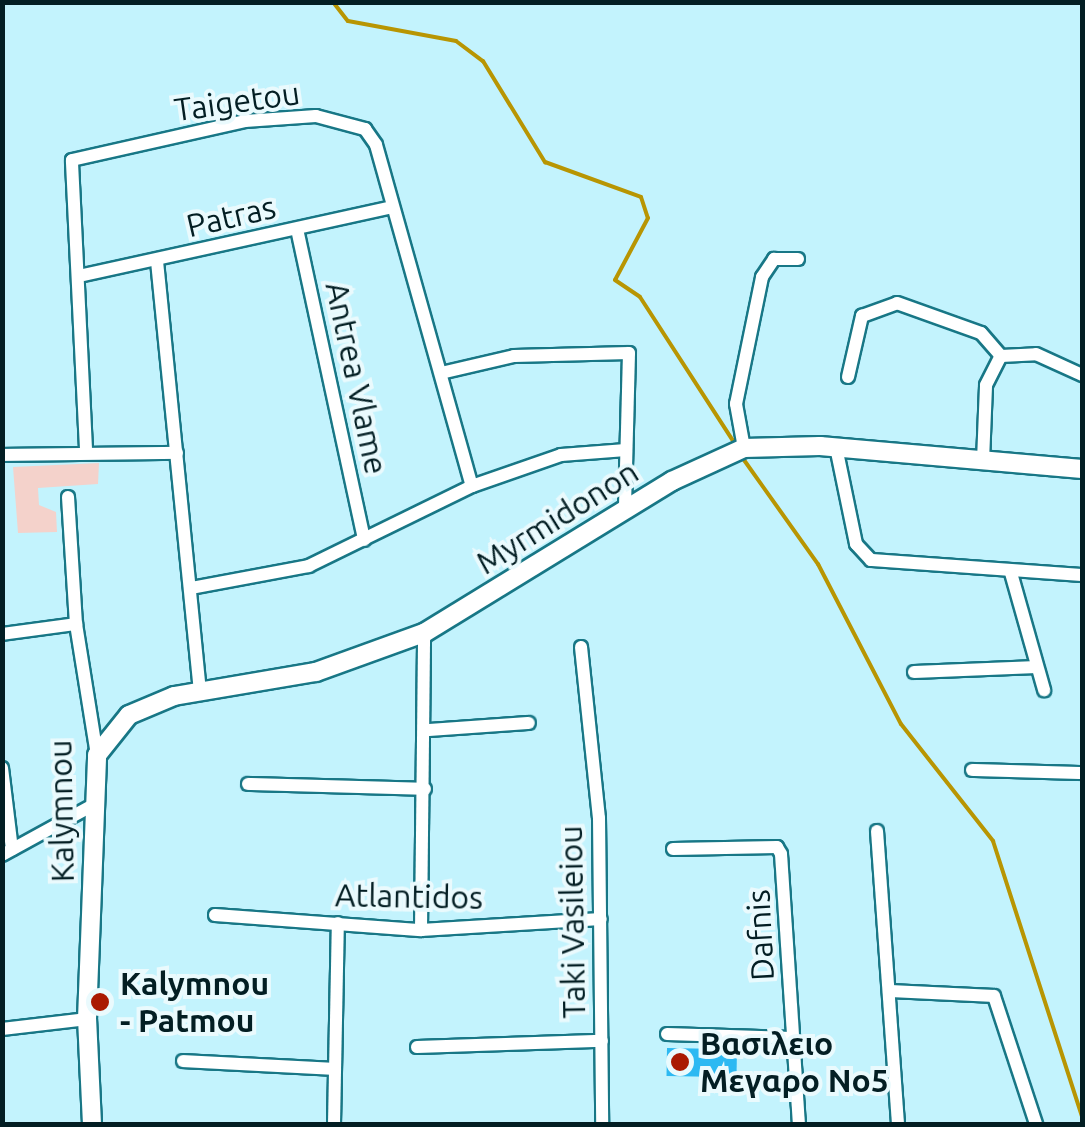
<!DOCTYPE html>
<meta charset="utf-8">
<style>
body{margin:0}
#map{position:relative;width:1085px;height:1127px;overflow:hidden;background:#c3f3fd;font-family:Ubuntu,sans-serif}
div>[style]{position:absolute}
.green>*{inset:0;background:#f4d2cb}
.stream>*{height:4px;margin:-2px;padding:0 2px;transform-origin:2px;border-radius:2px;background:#b89502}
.building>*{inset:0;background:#2db9f2;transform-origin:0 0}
.roads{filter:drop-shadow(2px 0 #187786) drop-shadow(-2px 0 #187786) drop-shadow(0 2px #187786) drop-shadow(0 -2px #187786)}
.street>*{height:12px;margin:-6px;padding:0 6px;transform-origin:6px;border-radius:6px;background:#fff}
.secondary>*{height:18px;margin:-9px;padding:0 9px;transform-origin:9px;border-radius:9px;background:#fff}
.dots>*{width:28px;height:28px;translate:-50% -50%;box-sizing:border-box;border:5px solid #eafafd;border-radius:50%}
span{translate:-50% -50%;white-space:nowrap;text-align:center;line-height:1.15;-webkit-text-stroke:8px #eafafd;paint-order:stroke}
.street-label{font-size:32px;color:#031e23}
.poi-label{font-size:32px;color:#031e23;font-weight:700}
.left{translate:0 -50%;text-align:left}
.frame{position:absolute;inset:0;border:5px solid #031e23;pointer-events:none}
</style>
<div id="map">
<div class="green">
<div style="clip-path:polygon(99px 463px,98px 484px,38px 488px,39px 505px,56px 512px,57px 532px,18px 533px,13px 467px)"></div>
</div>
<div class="stream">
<div style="left:333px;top:2px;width:24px;rotate:52deg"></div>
<div style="left:348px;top:21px;width:110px;rotate:10.5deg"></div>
<div style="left:456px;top:41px;width:34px;rotate:37deg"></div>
<div style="left:483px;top:61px;width:119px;rotate:58.5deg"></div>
<div style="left:545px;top:162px;width:102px;rotate:20deg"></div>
<div style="left:641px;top:197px;width:22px;rotate:72deg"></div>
<div style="left:648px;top:218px;width:70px;rotate:118deg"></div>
<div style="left:615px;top:280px;width:30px;rotate:34deg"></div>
<div style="left:640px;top:297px;width:171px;rotate:57.1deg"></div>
<div style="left:744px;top:460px;width:128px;rotate:54.6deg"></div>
<div style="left:818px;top:564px;width:180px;rotate:62.6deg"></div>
<div style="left:901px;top:724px;width:149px;rotate:51.8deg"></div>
<div style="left:993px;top:841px;width:290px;rotate:72.1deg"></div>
</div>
<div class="building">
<div style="left:667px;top:1048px;width:70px;height:28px;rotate:1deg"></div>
</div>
<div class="roads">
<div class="street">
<div style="left:297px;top:229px;width:318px;rotate:77.8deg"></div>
<div style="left:157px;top:261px;width:432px;rotate:84.3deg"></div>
<div style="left:83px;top:275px;width:315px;rotate:-12.4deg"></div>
<div style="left:441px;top:373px;width:75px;rotate:-13.1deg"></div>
<div style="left:514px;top:356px;width:115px;rotate:-1.5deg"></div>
<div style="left:629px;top:353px;width:157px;rotate:91.5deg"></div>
<div style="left:848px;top:377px;width:63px;rotate:-77.1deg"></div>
<div style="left:862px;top:316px;width:37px;rotate:-20deg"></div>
<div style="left:897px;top:303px;width:89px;rotate:19.7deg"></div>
<div style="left:981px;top:333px;width:30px;rotate:49deg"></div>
<div style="left:1001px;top:356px;width:35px;rotate:-3deg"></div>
<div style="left:1036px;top:354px;width:51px;rotate:24.5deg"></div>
<div style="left:836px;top:447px;width:99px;rotate:78.3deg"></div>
<div style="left:856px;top:544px;width:22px;rotate:47deg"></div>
<div style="left:871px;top:560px;width:212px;rotate:4.1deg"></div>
<div style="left:744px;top:448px;width:45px;rotate:-100.3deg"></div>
<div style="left:736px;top:404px;width:130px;rotate:-78.4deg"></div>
<div style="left:762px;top:277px;width:22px;rotate:-56deg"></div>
<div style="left:774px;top:259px;width:24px"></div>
<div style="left:86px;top:449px;width:289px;rotate:-92.8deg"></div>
<div style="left:72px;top:160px;width:177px;rotate:-12.7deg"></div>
<div style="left:245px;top:121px;width:71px;rotate:-4deg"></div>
<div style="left:316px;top:116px;width:51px;rotate:14.9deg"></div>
<div style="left:365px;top:129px;width:19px;rotate:55deg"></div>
<div style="left:376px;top:145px;width:354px;rotate:74.3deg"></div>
<div style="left:472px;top:486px;width:182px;rotate:153.9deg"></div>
<div style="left:309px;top:566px;width:120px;rotate:169.4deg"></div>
<div style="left:2px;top:455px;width:175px;rotate:-0.7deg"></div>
<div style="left:983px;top:461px;width:76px;rotate:-87.7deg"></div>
<div style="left:986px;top:385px;width:33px;rotate:-63deg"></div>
<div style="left:472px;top:486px;width:94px;rotate:-19.2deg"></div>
<div style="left:561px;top:455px;width:65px;rotate:-4.4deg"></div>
<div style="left:68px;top:497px;width:127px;rotate:86.4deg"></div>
<div style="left:76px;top:624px;width:133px;rotate:80.9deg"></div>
<div style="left:1011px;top:573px;width:122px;rotate:74.2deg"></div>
<div style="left:2px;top:634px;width:75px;rotate:-7.7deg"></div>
<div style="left:581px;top:647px;width:172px;rotate:84deg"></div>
<div style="left:599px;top:818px;width:306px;rotate:89.4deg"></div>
<div style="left:914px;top:672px;width:123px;rotate:-2.3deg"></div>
<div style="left:428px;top:730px;width:101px;rotate:-4deg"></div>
<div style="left:2px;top:768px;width:82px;rotate:83deg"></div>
<div style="left:972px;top:770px;width:110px;rotate:1.6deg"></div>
<div style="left:248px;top:784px;width:177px;rotate:1.6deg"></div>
<div style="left:877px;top:831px;width:294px;rotate:85.9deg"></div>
<div style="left:673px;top:849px;width:104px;rotate:-1.1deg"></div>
<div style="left:777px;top:847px;width:8px;rotate:60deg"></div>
<div style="left:781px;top:854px;width:271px;rotate:86.2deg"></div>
<div style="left:2px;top:855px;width:104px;rotate:-28.8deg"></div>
<div style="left:215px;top:915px;width:207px;rotate:4.2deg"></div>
<div style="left:421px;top:930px;width:180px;rotate:-3.5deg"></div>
<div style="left:421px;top:930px;width:297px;rotate:-89.4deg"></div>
<div style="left:891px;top:991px;width:103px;rotate:2.8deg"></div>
<div style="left:994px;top:996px;width:135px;rotate:71.8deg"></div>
<div style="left:2px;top:1029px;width:86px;rotate:-6.7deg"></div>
<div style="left:667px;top:1034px;width:125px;rotate:1.8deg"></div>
<div style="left:417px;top:1047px;width:185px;rotate:-1.9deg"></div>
<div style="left:183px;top:1061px;width:152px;rotate:3deg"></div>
<div style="left:334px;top:1124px;width:201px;rotate:-88.9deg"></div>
</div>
<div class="secondary">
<div style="left:92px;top:1124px;width:105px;rotate:-92.7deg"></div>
<div style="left:87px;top:1019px;width:264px;rotate:-87.8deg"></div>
<div style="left:97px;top:755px;width:51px;rotate:-51.3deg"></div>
<div style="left:129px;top:715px;width:49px;rotate:-22.9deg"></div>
<div style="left:174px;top:696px;width:144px;rotate:-9.6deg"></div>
<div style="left:316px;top:672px;width:115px;rotate:-19.9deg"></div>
<div style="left:424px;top:633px;width:291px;rotate:-31.5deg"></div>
<div style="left:672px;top:481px;width:79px;rotate:-24.6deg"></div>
<div style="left:744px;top:448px;width:76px;rotate:-1.5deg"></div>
<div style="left:820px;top:446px;width:263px;rotate:5deg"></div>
</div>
</div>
<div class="dots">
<div style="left:100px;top:1002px;background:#aa1a02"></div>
<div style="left:680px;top:1062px;background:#aa1a02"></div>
</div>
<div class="street-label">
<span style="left:237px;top:101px;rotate:-8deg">Taigetou</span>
<span style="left:231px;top:216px;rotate:-13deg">Patras</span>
<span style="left:357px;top:378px;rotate:78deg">Antrea Vlame</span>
<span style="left:557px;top:517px;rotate:-32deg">Myrmidonon</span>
<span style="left:61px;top:811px;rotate:-91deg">Kalymnou</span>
<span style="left:409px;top:896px;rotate:1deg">Atlantidos</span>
<span style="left:572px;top:922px;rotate:-91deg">Taki Vasileiou</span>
<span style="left:760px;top:935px;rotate:-93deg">Dafnis</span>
</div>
<div class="poi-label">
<span class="left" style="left:120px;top:1002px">Kalymnou<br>- Patmou</span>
<span class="left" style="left:700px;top:1062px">Βασιλειο<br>Μεγαρο Νο5</span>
</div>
<div class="frame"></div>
</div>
